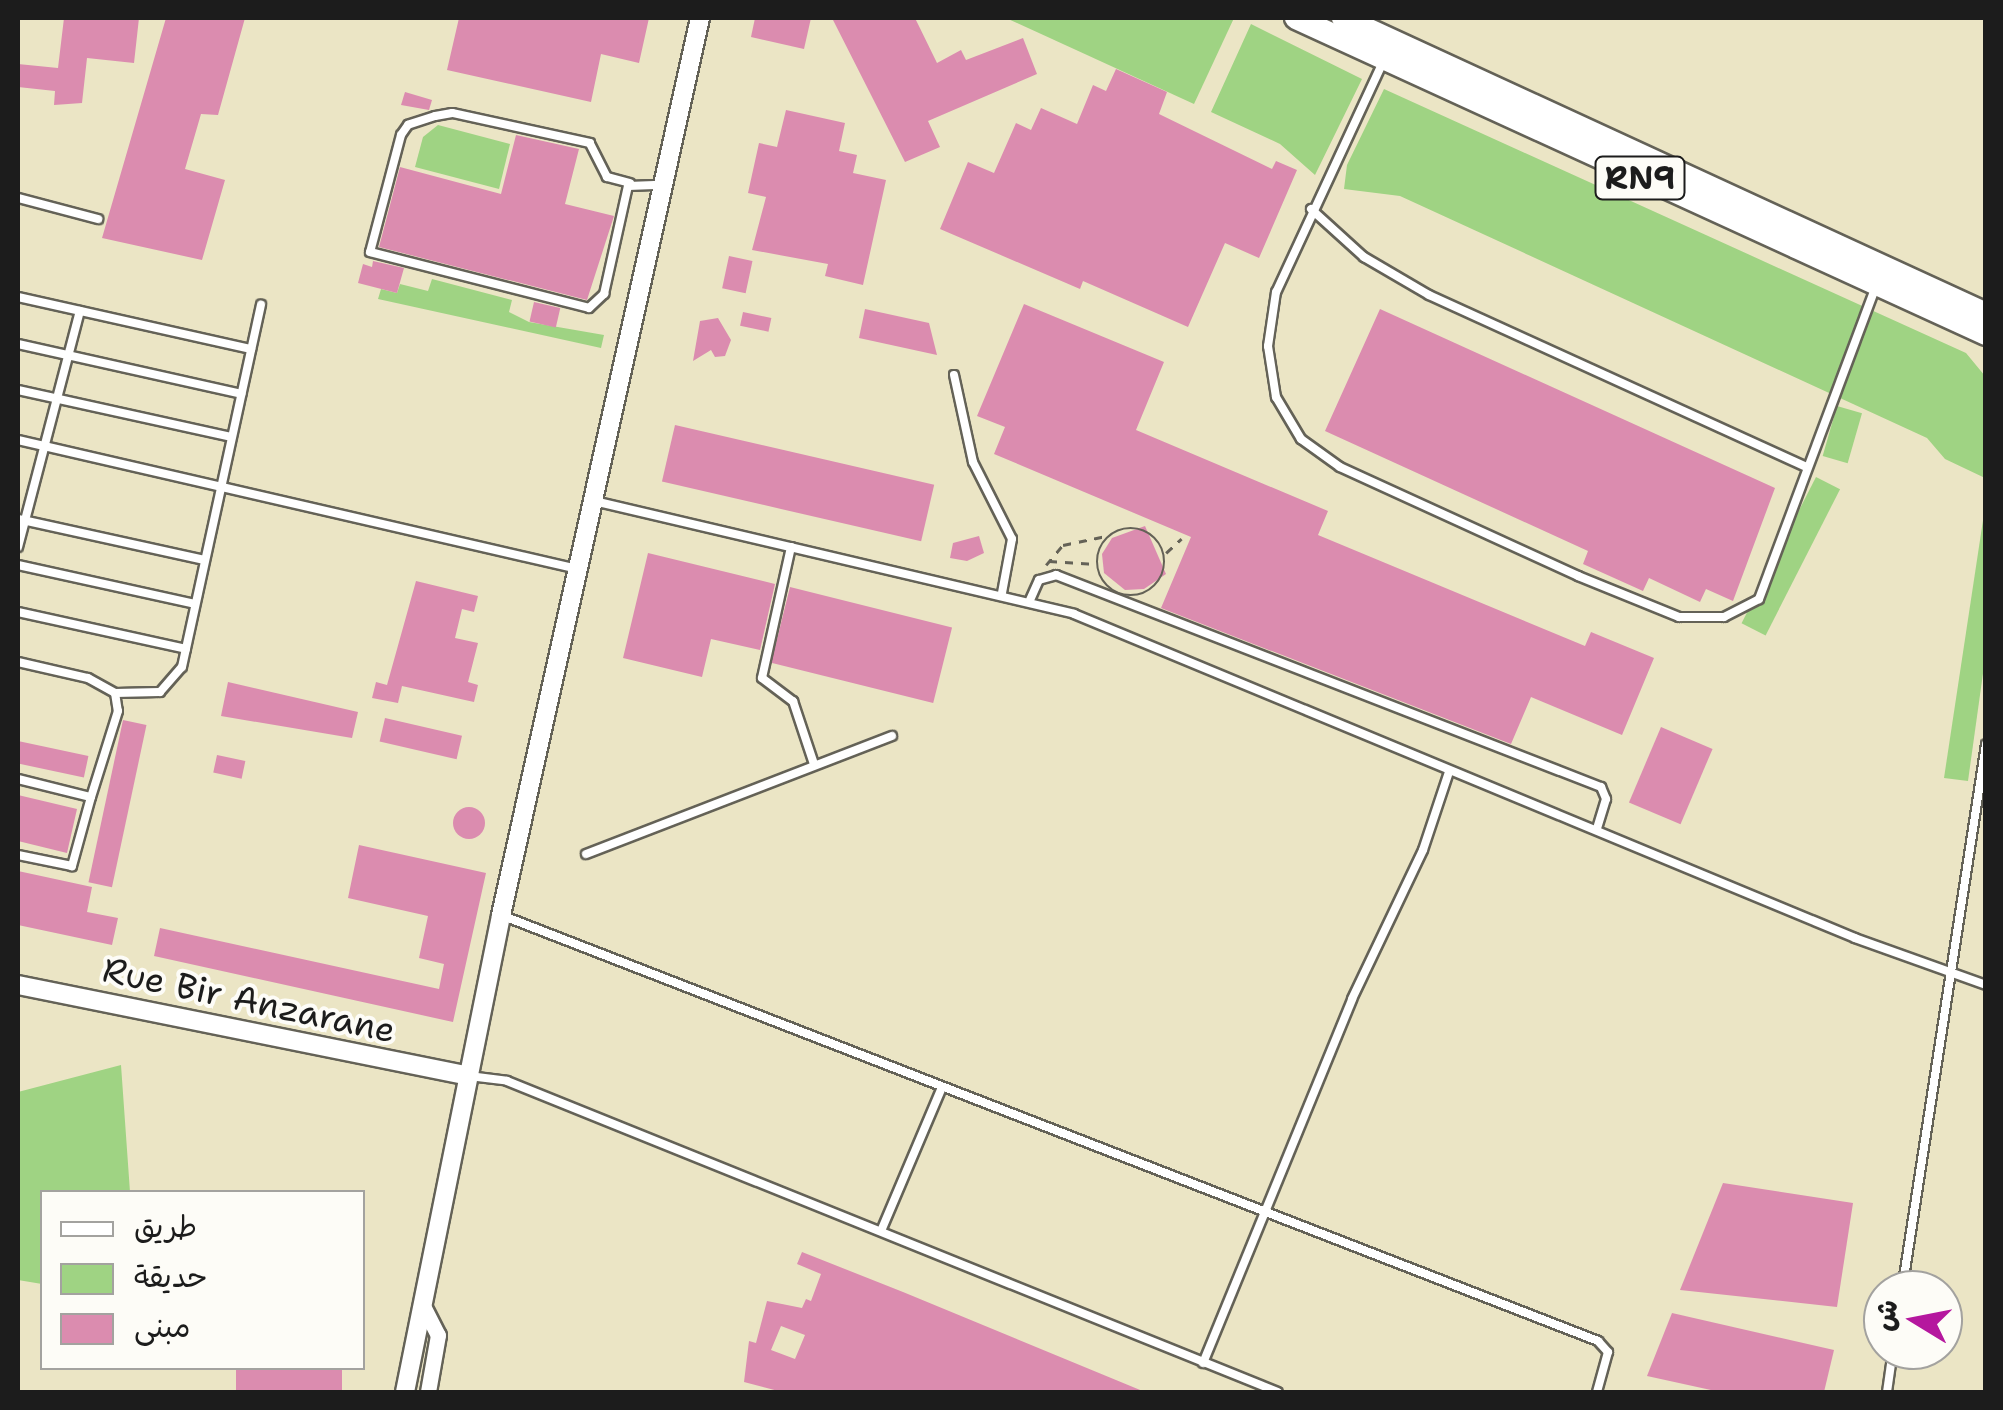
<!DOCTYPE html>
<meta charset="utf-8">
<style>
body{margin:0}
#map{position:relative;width:2003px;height:1410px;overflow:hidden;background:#ebe5c5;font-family:"Shantell Sans","Playpen Sans Arabic",sans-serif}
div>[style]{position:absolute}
.green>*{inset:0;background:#9fd383;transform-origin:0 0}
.building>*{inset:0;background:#db8caf;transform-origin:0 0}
.round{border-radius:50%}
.path>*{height:2.5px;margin-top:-1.25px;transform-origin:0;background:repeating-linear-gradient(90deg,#646257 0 8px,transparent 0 16px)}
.path>.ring{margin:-1.25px;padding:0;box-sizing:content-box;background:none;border:2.5px solid #646257;border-radius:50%}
.roads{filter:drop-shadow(2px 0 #646257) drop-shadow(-2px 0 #646257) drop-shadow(0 2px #646257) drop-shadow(0 -2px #646257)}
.service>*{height:8px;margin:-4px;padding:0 4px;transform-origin:4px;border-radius:4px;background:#fff}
.minor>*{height:15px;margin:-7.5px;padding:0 7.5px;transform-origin:7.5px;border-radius:7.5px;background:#fff}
.tertiary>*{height:18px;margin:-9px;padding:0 9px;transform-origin:9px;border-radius:9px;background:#fff}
.primary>*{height:22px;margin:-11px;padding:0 11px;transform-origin:11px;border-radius:11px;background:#fff}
span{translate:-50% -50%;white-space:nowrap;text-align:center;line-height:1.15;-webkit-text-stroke:8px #fdfcf7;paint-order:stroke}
.shield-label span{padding:2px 8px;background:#fdfcf7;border:2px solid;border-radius:8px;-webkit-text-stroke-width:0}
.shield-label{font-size:32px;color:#1c1c1c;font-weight:700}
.street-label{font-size:35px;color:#1c1c1c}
.frame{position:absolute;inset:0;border:20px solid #1c1c1c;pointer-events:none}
.legend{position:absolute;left:40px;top:1190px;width:325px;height:180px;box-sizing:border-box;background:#fdfcf7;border:2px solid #a3a29f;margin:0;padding:12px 18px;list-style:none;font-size:30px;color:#1c1c1c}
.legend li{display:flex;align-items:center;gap:20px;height:50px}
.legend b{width:50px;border:2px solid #a3a29f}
.north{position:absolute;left:1863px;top:1270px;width:100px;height:100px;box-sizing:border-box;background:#fdfcf7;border:2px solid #a3a29f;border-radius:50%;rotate:280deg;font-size:28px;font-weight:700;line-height:40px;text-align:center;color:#1c1c1c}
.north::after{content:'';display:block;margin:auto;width:35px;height:45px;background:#b5179e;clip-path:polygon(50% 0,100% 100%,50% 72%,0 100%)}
</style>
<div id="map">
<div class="green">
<div style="clip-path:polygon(1006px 18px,1234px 18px,1194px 104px)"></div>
<div style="clip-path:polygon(1251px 24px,1362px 79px,1315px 175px,1280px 144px,1211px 112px)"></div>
<div style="clip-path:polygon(1384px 89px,1966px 353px,1985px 376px,1985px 478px,1945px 459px,1927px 438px,1400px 196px,1344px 189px,1347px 165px)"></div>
<div style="clip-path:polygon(438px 125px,510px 144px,499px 189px,415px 167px,423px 137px)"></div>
<div style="clip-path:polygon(432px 279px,512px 300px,509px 312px,529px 322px,604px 335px,601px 348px,378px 299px,381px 289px,397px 293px,400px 284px,428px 291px)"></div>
<div style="left:1837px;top:406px;width:26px;height:52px;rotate:16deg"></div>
<div style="left:1816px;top:477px;width:27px;height:164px;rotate:27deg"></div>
<div style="clip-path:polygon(1985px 507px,1986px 652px,1968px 781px,1944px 778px)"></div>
<div style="clip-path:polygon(121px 1065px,130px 1192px,42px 1192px,42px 1284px,18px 1280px,18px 1092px)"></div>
</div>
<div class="building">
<div style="clip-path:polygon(64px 18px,139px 18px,134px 63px,87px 58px,82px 103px,54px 105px,55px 91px,18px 87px,18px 64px,58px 68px)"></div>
<div style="clip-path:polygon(166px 18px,245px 18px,218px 115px,201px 114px,185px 169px,225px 180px,202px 260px,102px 238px)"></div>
<div style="clip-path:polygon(459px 18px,649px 18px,639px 63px,601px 54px,591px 102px,447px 70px)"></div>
<div style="clip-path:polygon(755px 18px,811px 18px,804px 49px,751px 37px)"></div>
<div style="clip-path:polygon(832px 18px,915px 18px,937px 63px,961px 50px,966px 60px,1023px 38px,1037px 74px,928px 121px,940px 147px,905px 162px)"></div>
<div style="clip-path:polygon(1116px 69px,1167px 92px,1159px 114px,1272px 169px,1276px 161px,1297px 170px,1259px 258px,1225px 243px,1188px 327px,1083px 281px,1080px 289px,940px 229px,968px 162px,994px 173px,1016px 123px,1031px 130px,1041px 108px,1077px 124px,1093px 85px,1106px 91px)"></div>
<div style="clip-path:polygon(405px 92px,432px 100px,429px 110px,401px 105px)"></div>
<div style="clip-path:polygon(786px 110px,845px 123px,839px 151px,857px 155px,853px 173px,886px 180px,863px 285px,825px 276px,828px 264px,752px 250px,766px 197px,748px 193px,759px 143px,777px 147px)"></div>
<div style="clip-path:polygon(516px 135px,579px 149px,565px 204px,614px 216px,587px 300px,379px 247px,400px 167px,501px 194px)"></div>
<div style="left:729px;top:256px;width:24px;height:33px;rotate:12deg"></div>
<div style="clip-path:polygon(373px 261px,404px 268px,397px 293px,358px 283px,363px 264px,372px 267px)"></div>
<div style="left:534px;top:302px;width:27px;height:20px;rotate:13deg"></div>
<div style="clip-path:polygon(1024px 304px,1164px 362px,1136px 430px,1328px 511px,1318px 535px,1585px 646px,1591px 632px,1654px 658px,1622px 735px,1531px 697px,1511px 744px,1161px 608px,1191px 537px,994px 454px,1005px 427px,977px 416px)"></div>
<div style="clip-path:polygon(865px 309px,929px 323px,937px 355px,859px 338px)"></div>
<div style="clip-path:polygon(1380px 309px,1775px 488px,1733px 601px,1706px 589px,1700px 602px,1649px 578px,1643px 591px,1583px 564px,1588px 551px,1325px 431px)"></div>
<div style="left:743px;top:312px;width:29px;height:14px;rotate:12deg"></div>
<div style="clip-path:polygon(718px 318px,731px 340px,725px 356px,715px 357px,711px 350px,693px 361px,700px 321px)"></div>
<div style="left:675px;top:425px;width:266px;height:58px;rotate:13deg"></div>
<div style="clip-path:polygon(1145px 526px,1166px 574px,1144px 589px,1125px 590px,1104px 573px,1102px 554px,1112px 538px)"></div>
<div style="clip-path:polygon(979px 536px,984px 553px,967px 561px,950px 558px,953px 543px)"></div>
<div style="clip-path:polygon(648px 553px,775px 584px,760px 650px,711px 639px,702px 677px,623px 658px)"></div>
<div style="clip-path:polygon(416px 581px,478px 596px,474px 612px,462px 609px,455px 638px,478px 643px,468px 682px,478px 685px,474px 702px,402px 686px,398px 703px,372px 698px,376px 682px,387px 685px)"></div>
<div style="left:790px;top:587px;width:167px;height:78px;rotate:14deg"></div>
<div style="clip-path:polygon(228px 682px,358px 712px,352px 738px,221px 716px)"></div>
<div style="left:385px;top:718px;width:79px;height:24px;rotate:13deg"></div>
<div style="left:123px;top:720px;width:24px;height:166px;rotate:12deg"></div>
<div style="left:1661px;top:727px;width:56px;height:82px;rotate:23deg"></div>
<div style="left:18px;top:741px;width:72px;height:22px;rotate:12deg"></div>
<div style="left:217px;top:755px;width:29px;height:18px;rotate:12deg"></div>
<div style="clip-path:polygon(18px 795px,77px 809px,67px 853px,18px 841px)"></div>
<div class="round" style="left:453px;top:807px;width:32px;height:32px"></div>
<div style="clip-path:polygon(359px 845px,486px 873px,453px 1022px,154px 956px,160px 928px,439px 989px,444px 964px,419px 958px,428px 916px,348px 898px)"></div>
<div style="clip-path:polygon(18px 871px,92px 887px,87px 912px,118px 918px,112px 945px,18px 925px)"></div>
<div style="clip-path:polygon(1723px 1183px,1853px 1203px,1837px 1307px,1680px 1290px)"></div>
<div style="clip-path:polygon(evenodd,802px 1252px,903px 1292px,1145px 1392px,782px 1392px,744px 1382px,749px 1341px,756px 1343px,767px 1301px,802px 1308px,806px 1299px,811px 1301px,821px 1274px,797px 1264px,802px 1252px,781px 1326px,805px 1335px,795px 1359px,771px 1350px,781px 1326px)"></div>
<div style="clip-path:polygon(1672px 1313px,1834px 1350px,1824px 1392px,1720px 1392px,1647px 1376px)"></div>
<div style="left:236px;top:1368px;width:106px;height:23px"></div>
</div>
<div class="path">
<div class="ring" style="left:1097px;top:528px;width:65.5px;height:65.5px"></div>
<div style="left:1166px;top:553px;width:21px;rotate:-43deg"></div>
<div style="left:1049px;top:561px;width:47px;rotate:3.7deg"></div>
<div style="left:1046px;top:565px;width:26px;rotate:-50deg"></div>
<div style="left:1063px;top:545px;width:44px;rotate:-11.8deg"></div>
</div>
<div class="roads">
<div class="service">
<div style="left:1383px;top:62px;width:254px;rotate:114.9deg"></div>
<div style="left:1276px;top:292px;width:55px;rotate:98.4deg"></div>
<div style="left:1268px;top:346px;width:52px;rotate:81.1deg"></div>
<div style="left:1276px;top:397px;width:49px;rotate:59.2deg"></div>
<div style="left:1301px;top:439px;width:48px;rotate:35.7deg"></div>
<div style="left:1340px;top:467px;width:262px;rotate:24.6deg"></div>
<div style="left:1578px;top:576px;width:109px;rotate:22.1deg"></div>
<div style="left:1679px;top:617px;width:45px"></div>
<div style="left:1724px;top:617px;width:39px;rotate:-27deg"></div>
<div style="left:1759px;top:599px;width:334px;rotate:-69.5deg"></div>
<div style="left:630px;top:183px;width:24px;rotate:-165deg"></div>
<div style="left:607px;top:177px;width:38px;rotate:-117deg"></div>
<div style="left:590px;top:143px;width:141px;rotate:-167.7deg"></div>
<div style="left:452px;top:113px;width:17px;rotate:170deg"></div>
<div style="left:435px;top:116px;width:28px;rotate:162deg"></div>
<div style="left:408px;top:125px;width:12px;rotate:125deg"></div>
<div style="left:401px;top:135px;width:121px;rotate:104.8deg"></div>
<div style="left:370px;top:252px;width:226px;rotate:14.3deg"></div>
<div style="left:589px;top:308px;width:21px;rotate:-43deg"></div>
<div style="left:604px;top:294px;width:111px;rotate:-77.5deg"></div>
<div style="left:628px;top:186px;width:33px;rotate:-2deg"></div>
<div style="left:18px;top:198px;width:83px;rotate:14.7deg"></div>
<div style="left:1311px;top:209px;width:72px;rotate:42.2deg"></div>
<div style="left:1364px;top:257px;width:75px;rotate:30.3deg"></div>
<div style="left:1429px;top:295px;width:415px;rotate:24.5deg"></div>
<div style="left:18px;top:297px;width:239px;rotate:12.6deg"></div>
<div style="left:18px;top:344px;width:229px;rotate:12.6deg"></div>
<div style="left:954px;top:375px;width:89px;rotate:77.7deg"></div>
<div style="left:973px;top:462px;width:86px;rotate:63.1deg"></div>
<div style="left:1012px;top:539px;width:55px;rotate:100.5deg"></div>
<div style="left:18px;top:390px;width:218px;rotate:12.4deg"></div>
<div style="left:18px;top:440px;width:575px;rotate:12.97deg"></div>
<div style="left:594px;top:501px;width:493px;rotate:13.2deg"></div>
<div style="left:1074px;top:614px;width:846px;rotate:22.53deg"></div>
<div style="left:1855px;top:938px;width:139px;rotate:19.7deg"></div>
<div style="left:18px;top:519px;width:191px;rotate:12.4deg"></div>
<div style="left:18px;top:547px;width:244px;rotate:-75.3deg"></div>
<div style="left:791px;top:547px;width:134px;rotate:102.5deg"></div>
<div style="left:762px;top:678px;width:39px;rotate:37deg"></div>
<div style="left:793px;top:701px;width:66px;rotate:71.6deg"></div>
<div style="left:18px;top:565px;width:181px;rotate:12.4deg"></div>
<div style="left:1030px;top:600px;width:22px;rotate:-66deg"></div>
<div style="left:1039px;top:580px;width:18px;rotate:-16deg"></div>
<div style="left:1056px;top:575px;width:585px;rotate:21.26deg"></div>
<div style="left:1601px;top:787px;width:13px;rotate:67deg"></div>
<div style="left:1606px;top:799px;width:30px;rotate:107deg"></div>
<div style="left:18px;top:612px;width:172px;rotate:12.4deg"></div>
<div style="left:18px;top:662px;width:72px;rotate:12.9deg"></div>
<div style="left:88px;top:678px;width:31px;rotate:29deg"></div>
<div style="left:115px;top:693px;width:18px;rotate:81deg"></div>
<div style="left:118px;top:711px;width:90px;rotate:107.4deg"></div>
<div style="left:115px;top:693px;width:45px;rotate:-1.3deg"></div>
<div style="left:160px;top:692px;width:33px;rotate:-49deg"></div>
<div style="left:182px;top:667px;width:371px;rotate:-77.7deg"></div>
<div style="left:18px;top:779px;width:75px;rotate:13.9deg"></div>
<div style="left:91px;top:797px;width:72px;rotate:105.4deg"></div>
<div style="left:72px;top:866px;width:55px;rotate:-168.5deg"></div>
<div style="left:586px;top:854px;width:328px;rotate:-21.1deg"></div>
<div style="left:501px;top:915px;width:1177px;rotate:21.22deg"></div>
<div style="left:1598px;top:1341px;width:15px;rotate:48deg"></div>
<div style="left:1608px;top:1352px;width:41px;rotate:105.4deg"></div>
<div style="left:469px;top:1076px;width:38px;rotate:7deg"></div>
<div style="left:507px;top:1081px;width:831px;rotate:21.97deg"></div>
<div style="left:881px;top:1231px;width:156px;rotate:-67deg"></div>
<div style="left:1902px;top:1290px;width:552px;rotate:-81.25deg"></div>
<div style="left:1203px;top:1363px;width:393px;rotate:-67.7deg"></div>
<div style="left:1352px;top:999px;width:165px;rotate:-64.5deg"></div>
<div style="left:1423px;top:850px;width:82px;rotate:-71.6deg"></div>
<div style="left:1887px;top:1392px;width:42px;rotate:-81.9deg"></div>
</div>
<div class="minor">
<div style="left:422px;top:1304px;width:35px;rotate:63deg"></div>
<div style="left:438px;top:1335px;width:58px;rotate:100deg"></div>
</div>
<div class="tertiary">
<div style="left:18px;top:985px;width:460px;rotate:11.4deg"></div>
<div style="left:405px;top:1392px;width:487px;rotate:-78.6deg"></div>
<div style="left:501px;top:915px;width:919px;rotate:-77.49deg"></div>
</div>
<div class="primary">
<div style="left:1296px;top:18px;width:759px;rotate:24.61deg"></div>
<div style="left:1343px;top:18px;width:708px;rotate:24.72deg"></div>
</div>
</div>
<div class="shield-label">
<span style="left:1640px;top:178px">RN9</span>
</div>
<div class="street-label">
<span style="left:249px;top:1000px;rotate:12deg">Rue Bir Anzarane</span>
</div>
<div class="frame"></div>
<ul class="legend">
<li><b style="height:12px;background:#fff"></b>طريق</li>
<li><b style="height:28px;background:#9fd383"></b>حديقة</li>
<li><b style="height:28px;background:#db8caf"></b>مبنى</li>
</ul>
<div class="north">ش</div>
</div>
